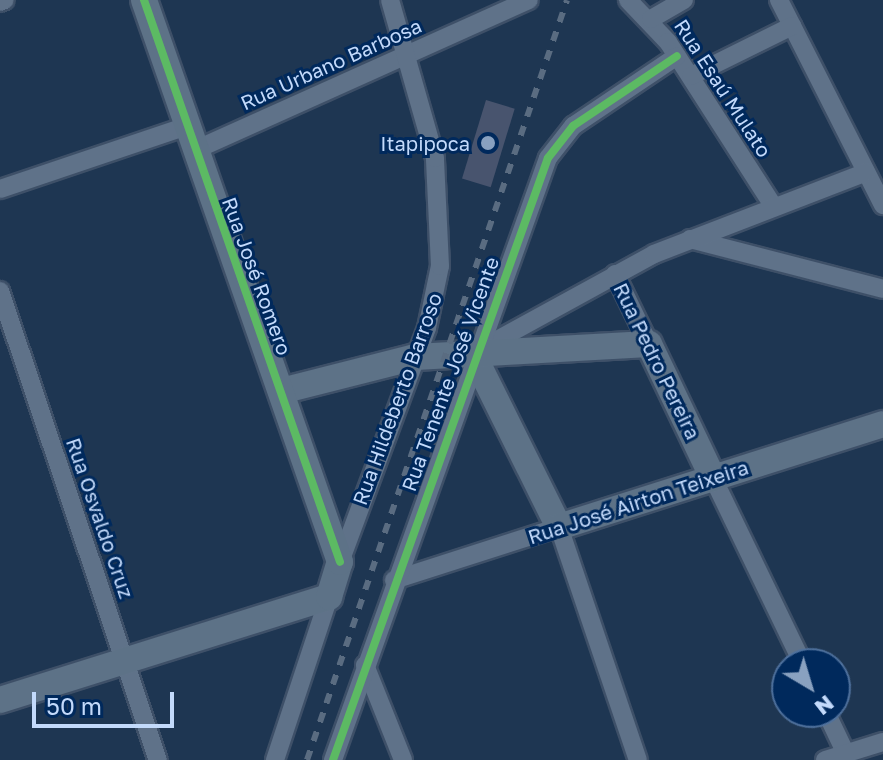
<!DOCTYPE html>
<meta charset="utf-8">
<style>
body{margin:0}
#map{position:relative;width:883px;height:760px;overflow:hidden;background:#1e3652;font-family:"Golos Text",sans-serif}
div>[style]{position:absolute}
.building>*{inset:0;background:#48546e;transform-origin:0 0}
.roads{filter:drop-shadow(2px 0 #3e5068) drop-shadow(-2px 0 #3e5068) drop-shadow(0 2px #3e5068) drop-shadow(0 -2px #3e5068)}
.street>*{height:18px;margin:-9px;padding:0 9px;transform-origin:9px;border-radius:9px;background:#5f7289}
.secondary>*{height:26px;margin:-13px;padding:0 13px;transform-origin:13px;border-radius:13px;background:#5d7287}
.rail>*{height:6px;margin-top:-3px;transform-origin:0;background:repeating-linear-gradient(90deg,#5a6c81 0 10px,transparent 0 20px)}
.cycleway>*{height:8px;margin:-4px;padding:0 4px;transform-origin:4px;border-radius:4px;background:#5cba63}
.dots>*{width:22px;height:22px;translate:-50% -50%;box-sizing:border-box;border:4px solid #00295c;border-radius:50%}
span{translate:-50% -50%;white-space:nowrap;text-align:center;line-height:1.15;-webkit-text-stroke:6px #00295c;paint-order:stroke}
.street-label{font-size:20px;color:#c3dafb}
.poi-label{font-size:20px;color:#c3dafb}
.right{translate:-100% -50%;text-align:right}
.north{position:absolute;left:771px;top:648px;width:80px;height:80px;box-sizing:border-box;background:#00295c;border:2px solid #4e709c;border-radius:50%;rotate:142deg;font-size:22px;font-weight:700;line-height:32px;text-align:center;color:#c3dafb}
.north::after{content:'';display:block;margin:auto;width:28px;height:36px;background:#89a1c0;clip-path:polygon(50% 0,100% 100%,50% 72%,0 100%)}
.scale{position:absolute;left:32px;top:692px;width:142px;height:36px;box-sizing:border-box;border:4px solid #c3dafb;border-top:0;padding-left:10px;font-size:24px;line-height:28px;white-space:nowrap;color:#c3dafb;-webkit-text-stroke:6px #00295c;paint-order:stroke}
</style>
<div id="map">
<div class="building">
<div style="left:486px;top:100px;width:30px;height:82px;rotate:17deg"></div>
</div>
<div class="roads">
<div class="street">
<div style="left:628px;top:0;width:58px;rotate:46.4deg"></div>
<div style="left:668px;top:42px;width:196px;rotate:57.3deg"></div>
<div style="left:779px;top:0;width:230px;rotate:63.1deg"></div>
<div style="left:0;top:2px;width:5px;rotate:-22deg"></div>
<div style="left:651px;top:19px;width:38px;rotate:-30deg"></div>
<div style="left:691px;top:76px;width:113px;rotate:-26.3deg"></div>
<div style="left:195px;top:150px;width:366px;rotate:-24.2deg"></div>
<div style="left:0;top:189px;width:197px;rotate:-18.6deg"></div>
<div style="left:690px;top:239px;width:199px;rotate:14.5deg"></div>
<div style="left:615px;top:274px;width:78px;rotate:64.1deg"></div>
<div style="left:0;top:291px;width:495px;rotate:71.4deg"></div>
<div style="left:479px;top:350px;width:200px;rotate:-28.7deg"></div>
<div style="left:654px;top:254px;width:227px;rotate:-21.1deg"></div>
<div style="left:713px;top:478px;width:207px;rotate:64.2deg"></div>
<div style="left:340px;top:562px;width:250px;rotate:-69.6deg"></div>
<div style="left:427px;top:328px;width:63px;rotate:-78.2deg"></div>
<div style="left:440px;top:266px;width:108px;rotate:-92.7deg"></div>
<div style="left:435px;top:158px;width:164px;rotate:-105.9deg"></div>
<div style="left:394px;top:580px;width:173px;rotate:-17.8deg"></div>
<div style="left:559px;top:527px;width:246px;rotate:71.3deg"></div>
<div style="left:365px;top:665px;width:102px;rotate:68.2deg"></div>
<div style="left:826px;top:712px;width:47px;rotate:64.5deg"></div>
<div style="left:275px;top:760px;width:172px;rotate:-71.7deg"></div>
<div style="left:333px;top:760px;width:639px;rotate:-70.35deg"></div>
<div style="left:548px;top:158px;width:41px;rotate:-52deg"></div>
<div style="left:573px;top:126px;width:125px;rotate:-33.9deg"></div>
<div style="left:825px;top:760px;width:61px;rotate:-17.2deg"></div>
</div>
<div class="secondary">
<div style="left:473px;top:354px;width:193px;rotate:63.6deg"></div>
<div style="left:559px;top:527px;width:340px;rotate:-17.6deg"></div>
<div style="left:281px;top:391px;width:138px;rotate:-14.2deg"></div>
<div style="left:415px;top:357px;width:234px;rotate:-3.2deg"></div>
<div style="left:649px;top:344px;width:148px;rotate:64.5deg"></div>
<div style="left:0;top:700px;width:345px;rotate:-17.4deg"></div>
<div style="left:329px;top:597px;width:37px;rotate:-73deg"></div>
<div style="left:340px;top:562px;width:595px;rotate:-109.23deg"></div>
</div>
</div>
<div class="rail">
<div style="left:307px;top:760px;width:803px;rotate:-71.11deg"></div>
</div>
<div class="cycleway">
<div style="left:144px;top:0;width:595px;rotate:70.77deg"></div>
<div style="left:333px;top:760px;width:639px;rotate:-70.35deg"></div>
<div style="left:548px;top:158px;width:41px;rotate:-52deg"></div>
<div style="left:573px;top:126px;width:125px;rotate:-33.9deg"></div>
</div>
<div class="dots">
<div style="left:488px;top:143px;background:#89a1c0"></div>
</div>
<div class="street-label">
<span style="left:331px;top:64px;rotate:-24deg">Rua Urbano Barbosa</span>
<span style="left:723px;top:88px;rotate:57deg">Rua Esaú Mulato</span>
<span style="left:257px;top:276px;rotate:70deg">Rua José Romero</span>
<span style="left:657px;top:361px;rotate:64deg">Rua Pedro Pereira</span>
<span style="left:450px;top:374px;rotate:-70deg">Rua Tenente José Vicente</span>
<span style="left:397px;top:399px;rotate:-70deg">Rua Hildeberto Barroso</span>
<span style="left:638px;top:502px;rotate:-18deg">Rua José Airton Teixeira</span>
<span style="left:100px;top:518px;rotate:71deg">Rua Osvaldo Cruz</span>
</div>
<div class="poi-label">
<span class="right" style="left:470px;top:143px">Itapipoca</span>
</div>
<div class="north">N</div>
<div class="scale">50 m</div>
</div>
